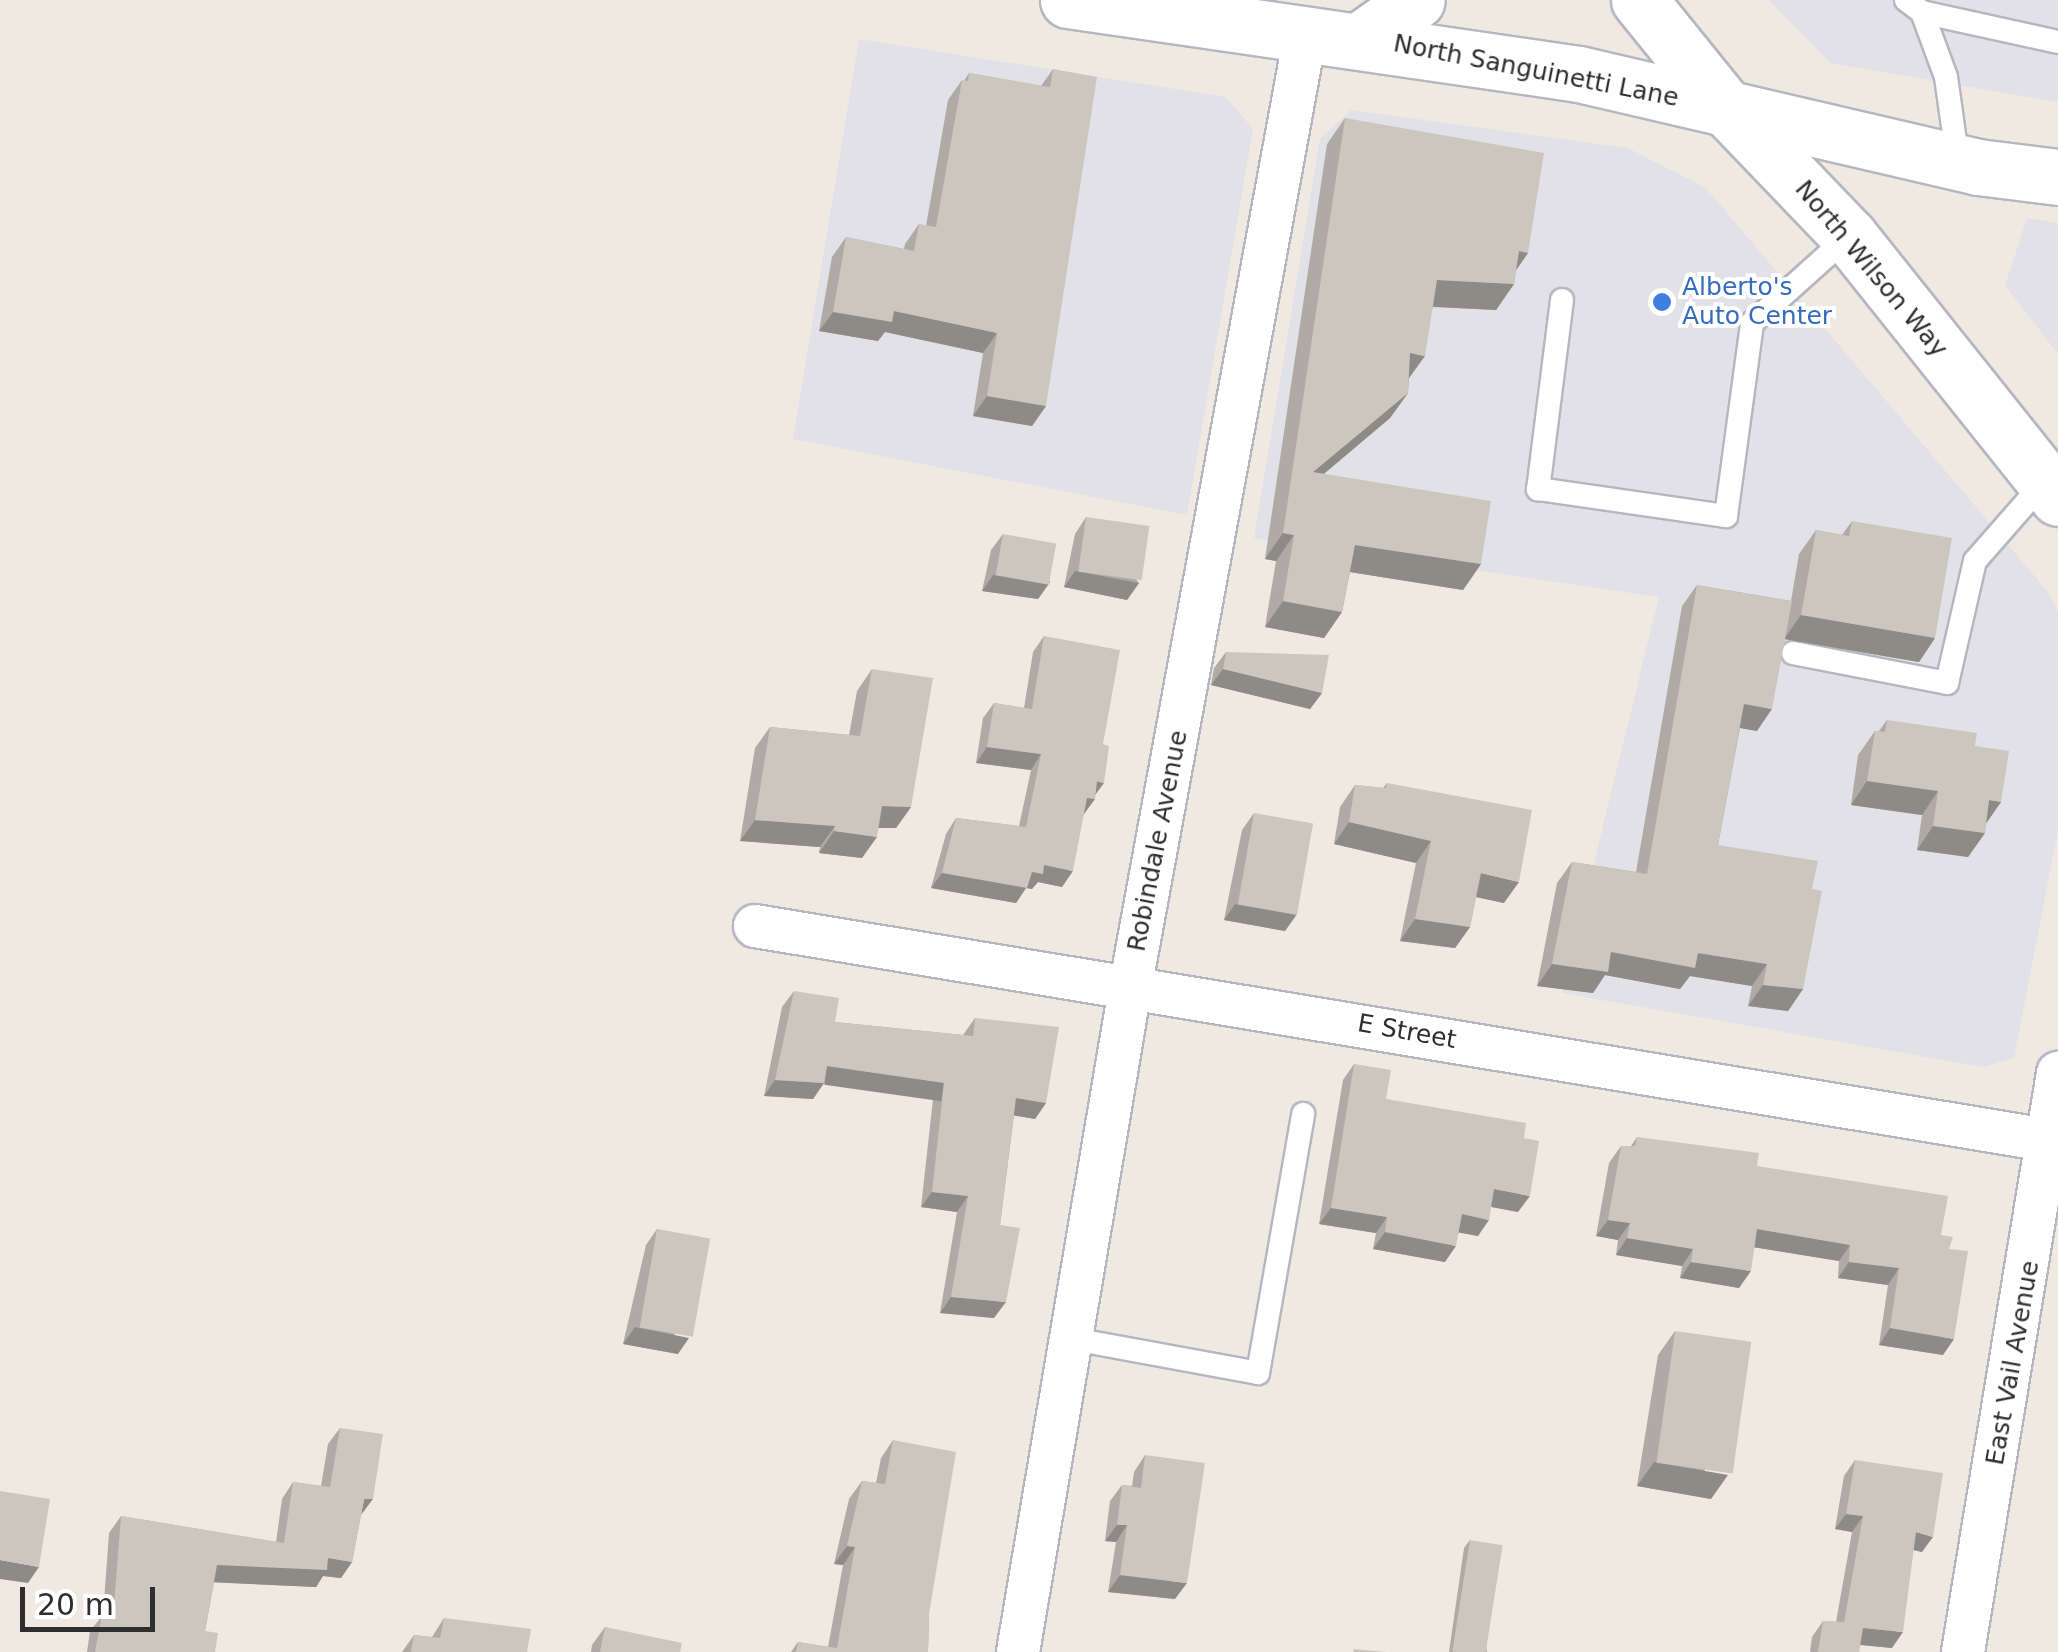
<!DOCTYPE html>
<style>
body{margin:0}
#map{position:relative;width:2058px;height:1652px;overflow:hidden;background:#efe9e1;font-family:"DejaVu Sans",sans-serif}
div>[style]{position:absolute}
.industrial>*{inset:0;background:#e3e1e8}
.roads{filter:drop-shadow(2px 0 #b4b7c1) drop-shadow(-2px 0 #b4b7c1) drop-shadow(0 2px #b4b7c1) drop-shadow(0 -2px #b4b7c1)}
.lane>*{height:22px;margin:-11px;padding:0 11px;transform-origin:11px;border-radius:11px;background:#fff}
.street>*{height:42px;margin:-21px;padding:0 21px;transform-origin:21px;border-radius:21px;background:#fff}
.secondary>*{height:55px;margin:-27.5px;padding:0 27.5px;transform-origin:27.5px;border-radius:27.5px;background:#fff}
.wall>*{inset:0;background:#afaba4}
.shaded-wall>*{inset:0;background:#8e8b86;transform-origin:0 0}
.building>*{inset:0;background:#cbc7bf;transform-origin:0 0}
.dots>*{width:28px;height:28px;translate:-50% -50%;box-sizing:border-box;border:5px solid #fff;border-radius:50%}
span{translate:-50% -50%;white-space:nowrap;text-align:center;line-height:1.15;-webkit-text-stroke:8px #fff;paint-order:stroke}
.street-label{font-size:25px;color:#2e2e2e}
.shop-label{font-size:25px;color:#366cbe}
.left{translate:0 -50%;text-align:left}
.scale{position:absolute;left:20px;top:1587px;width:135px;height:45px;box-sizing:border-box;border:5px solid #2e2e2e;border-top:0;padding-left:12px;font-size:30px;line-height:35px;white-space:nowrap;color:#2e2e2e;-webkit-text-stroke:8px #fff;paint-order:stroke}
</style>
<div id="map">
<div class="industrial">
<div style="clip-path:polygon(1769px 0,2058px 0,2058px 102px,1830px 63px)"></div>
<div style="clip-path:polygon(859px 39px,1226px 97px,1253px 129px,1187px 515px,793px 439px)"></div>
<div style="clip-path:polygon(1351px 110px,1628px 148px,1706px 188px,2048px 592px,2058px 611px,2058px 830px,2014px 1058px,1983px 1067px,1562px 993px,1659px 597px,1254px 538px,1320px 139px)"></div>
<div style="clip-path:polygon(2027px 218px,2058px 223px,2058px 354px,2005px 285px)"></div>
</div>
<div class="roads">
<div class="lane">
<div style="left:1906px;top:0;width:20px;rotate:37deg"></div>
<div style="left:1922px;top:12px;width:69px;rotate:69.7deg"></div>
<div style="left:1946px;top:77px;width:86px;rotate:82deg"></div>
<div style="left:1922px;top:12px;width:139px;rotate:12.4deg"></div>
<div style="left:1562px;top:300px;width:191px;rotate:97.2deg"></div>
<div style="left:1538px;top:489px;width:190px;rotate:8.2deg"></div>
<div style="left:1726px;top:516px;width:195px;rotate:-82.3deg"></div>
<div style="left:1752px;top:323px;width:130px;rotate:-41.9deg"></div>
<div style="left:1793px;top:653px;width:157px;rotate:11deg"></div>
<div style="left:1947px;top:683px;width:125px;rotate:-77.1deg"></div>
<div style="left:1975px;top:561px;width:106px;rotate:-48.8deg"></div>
<div style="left:1073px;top:1339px;width:188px;rotate:10.4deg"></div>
<div style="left:1258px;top:1373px;width:263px;rotate:-80.1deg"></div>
</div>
<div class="street">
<div style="left:755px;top:926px;width:1321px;rotate:9.41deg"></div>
<div style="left:1018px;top:1652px;width:672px;rotate:-80.41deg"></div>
<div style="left:1130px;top:989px;width:974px;rotate:-79.59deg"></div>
<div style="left:1963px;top:1652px;width:587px;rotate:-80.68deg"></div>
</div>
<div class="secondary">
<div style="left:1068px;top:0;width:516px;rotate:8.24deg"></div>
<div style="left:1579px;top:74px;width:410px;rotate:13.1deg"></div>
<div style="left:1978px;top:167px;width:81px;rotate:7.1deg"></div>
<div style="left:1639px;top:0;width:140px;rotate:51.1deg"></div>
<div style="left:1727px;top:109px;width:176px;rotate:46.2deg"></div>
<div style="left:1849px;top:236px;width:335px;rotate:51.4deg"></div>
<div style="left:1362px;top:39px;width:67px;rotate:-35.3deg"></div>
</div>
</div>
<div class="wall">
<div style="clip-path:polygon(1053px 69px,1046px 406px,1032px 426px,973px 416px,983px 353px,885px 332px,878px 341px,819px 331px,832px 257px,846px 237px,904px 249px,905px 244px,919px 224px,926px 226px,948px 100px,962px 80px,964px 81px,969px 73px,1041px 86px)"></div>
<div style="clip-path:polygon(1345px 118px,1528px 253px,1516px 270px,1514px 284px,1496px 310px,1433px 307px,1409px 378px,1408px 393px,1390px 418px,1324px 474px,1481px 564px,1463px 590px,1350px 572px,1342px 612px,1324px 638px,1265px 627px,1276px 561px,1265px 559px,1327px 144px)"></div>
<div style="clip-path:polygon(1086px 517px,1139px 583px,1127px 600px,1064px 587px,1075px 534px)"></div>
<div style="clip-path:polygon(1852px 521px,1935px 638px,1919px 662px,1785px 639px,1757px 731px,1740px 728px,1718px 845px,1812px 889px,1803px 989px,1788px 1011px,1748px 1006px,1752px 986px,1690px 976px,1680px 989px,1605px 975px,1593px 993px,1537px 986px,1557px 883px,1572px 862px,1636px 872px,1682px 606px,1697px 585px,1791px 601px,1799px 554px,1816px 530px,1842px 535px)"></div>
<div style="clip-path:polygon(1003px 534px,1050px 582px,1038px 599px,982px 591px,991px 550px)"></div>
<div style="clip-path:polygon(1044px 636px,1103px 744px,1095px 795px,1084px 814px,1062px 887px,1038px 882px,1032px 889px,1026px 888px,1016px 903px,931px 888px,946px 834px,956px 818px,1019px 826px,1031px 770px,976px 763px,983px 718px,994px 703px,1024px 708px,1033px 652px)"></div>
<div style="clip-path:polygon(1226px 652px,1322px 693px,1310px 709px,1211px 685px,1214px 668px)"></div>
<div style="clip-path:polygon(872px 669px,911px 807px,896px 828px,879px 828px,862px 858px,819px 853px,820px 847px,740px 841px,755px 748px,770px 727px,849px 735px,857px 691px)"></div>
<div style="clip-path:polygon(1887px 720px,1975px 746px,2001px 802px,1986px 824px,1985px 833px,1968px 857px,1917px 850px,1922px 815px,1851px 805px,1858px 755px,1875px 731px,1879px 731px)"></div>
<div style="clip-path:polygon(1387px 783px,1504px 903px,1476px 897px,1470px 927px,1455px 948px,1400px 941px,1416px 863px,1334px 844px,1340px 807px,1355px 785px,1383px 788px)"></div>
<div style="clip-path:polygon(1254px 813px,1297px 914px,1285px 931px,1224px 920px,1242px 830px)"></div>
<div style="clip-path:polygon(794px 991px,835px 1022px,963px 1035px,975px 1018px,1046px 1103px,1035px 1119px,1014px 1115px,1000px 1225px,994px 1318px,940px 1313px,957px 1212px,921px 1207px,933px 1099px,824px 1083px,813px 1099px,764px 1096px,782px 1007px)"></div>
<div style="clip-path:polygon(1354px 1064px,1386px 1099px,1524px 1138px,1518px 1212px,1491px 1207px,1478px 1236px,1459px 1232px,1445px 1262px,1373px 1249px,1376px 1233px,1319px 1224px,1343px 1080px)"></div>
<div style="clip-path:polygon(1637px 1137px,1757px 1166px,1941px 1235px,1949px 1249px,1943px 1355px,1879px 1345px,1888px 1285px,1838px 1278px,1839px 1261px,1754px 1247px,1739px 1288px,1680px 1278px,1682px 1266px,1616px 1255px,1618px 1240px,1596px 1236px,1609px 1163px,1621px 1146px,1631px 1146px)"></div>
<div style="clip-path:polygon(657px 1229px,678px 1354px,623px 1344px,646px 1245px)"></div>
<div style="clip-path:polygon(1675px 1331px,1711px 1499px,1637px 1486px,1658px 1355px)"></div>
<div style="clip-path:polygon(340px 1428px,361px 1515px,352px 1562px,341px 1578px,323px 1576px,316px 1587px,214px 1582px,205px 1631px,215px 1652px,87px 1652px,90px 1631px,103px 1615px,109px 1533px,121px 1516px,276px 1542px,282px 1499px,293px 1482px,321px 1486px,328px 1444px)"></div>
<div style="clip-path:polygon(893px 1440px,929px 1614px,928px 1652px,791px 1652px,798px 1642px,828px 1647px,843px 1565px,834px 1564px,849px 1499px,862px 1481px,876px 1483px,881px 1458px)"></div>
<div style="clip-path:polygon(1145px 1455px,1175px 1599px,1108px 1592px,1116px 1542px,1105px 1541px,1110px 1501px,1122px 1485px,1132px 1486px,1134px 1472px)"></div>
<div style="clip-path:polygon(1855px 1460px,1922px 1552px,1913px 1550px,1892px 1648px,1860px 1645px,1859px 1652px,1810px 1652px,1812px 1637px,1823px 1621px,1836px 1622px,1852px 1532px,1835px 1529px,1844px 1476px)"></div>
<div style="clip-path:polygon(1470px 1540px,1487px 1652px,1449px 1652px,1464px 1548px)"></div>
<div style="clip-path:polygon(444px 1618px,527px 1652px,402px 1652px,414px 1635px,432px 1637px)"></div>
<div style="clip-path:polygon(605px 1627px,680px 1652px,591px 1652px,592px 1645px)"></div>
</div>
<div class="shaded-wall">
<div style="clip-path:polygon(1519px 251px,1528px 253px,1510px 279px)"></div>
<div style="clip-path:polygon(1437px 280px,1514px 284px,1496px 310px,1419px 306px)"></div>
<div style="clip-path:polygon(894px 311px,997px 333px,983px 353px,885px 332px,878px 341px,819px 331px,833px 312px)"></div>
<div style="clip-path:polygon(1410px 353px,1425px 356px,1407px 381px)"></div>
<div style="clip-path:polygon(1408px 393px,1390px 418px,1295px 498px,1313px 472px)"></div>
<div style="clip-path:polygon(987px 396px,1046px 406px,1032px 426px,973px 416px)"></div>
<div style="clip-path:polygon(1283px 533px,1294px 535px,1276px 561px,1265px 559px)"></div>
<div style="clip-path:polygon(1355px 545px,1481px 564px,1463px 590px,1337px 570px)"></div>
<div style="clip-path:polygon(1075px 571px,1139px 583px,1127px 600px,1064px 587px)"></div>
<div style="clip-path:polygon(993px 575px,1050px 582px,1038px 599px,982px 591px)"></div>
<div style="clip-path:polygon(1283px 601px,1342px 612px,1324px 638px,1265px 627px)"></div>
<div style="clip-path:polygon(1801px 615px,1935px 638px,1919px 662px,1784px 639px)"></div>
<div style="clip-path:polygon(1223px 669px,1322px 693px,1310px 709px,1211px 685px)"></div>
<div style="clip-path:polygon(1744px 704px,1772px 709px,1757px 731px,1729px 726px)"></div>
<div style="clip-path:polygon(987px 747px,1041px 754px,1031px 770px,976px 763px)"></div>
<div style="clip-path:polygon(1097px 781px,1104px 783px,1093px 798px,1095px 799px,1084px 814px,1076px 813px)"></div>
<div style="clip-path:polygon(1867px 781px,1938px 791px,1922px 815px,1851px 805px)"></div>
<div style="clip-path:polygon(1989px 800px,2001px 802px,1984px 826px)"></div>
<div style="clip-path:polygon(882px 806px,911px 807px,896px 828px,867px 828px)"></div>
<div style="clip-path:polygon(755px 820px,835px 826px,820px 847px,740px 841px)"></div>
<div style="clip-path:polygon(1349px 822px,1431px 841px,1416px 863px,1334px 844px)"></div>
<div style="clip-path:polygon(1933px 826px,1985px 833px,1968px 857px,1917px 850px)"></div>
<div style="clip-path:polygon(834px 831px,877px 837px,862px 858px,819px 853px)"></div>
<div style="clip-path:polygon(1044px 865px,1073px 871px,1062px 887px,1038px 882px,1032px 889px,1026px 888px,1016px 903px,931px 888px,942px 873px)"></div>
<div style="clip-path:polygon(1481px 873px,1519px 882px,1504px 903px,1466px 895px)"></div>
<div style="clip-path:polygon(1235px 904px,1297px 914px,1285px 931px,1224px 920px)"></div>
<div style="clip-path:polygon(1415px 919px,1470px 927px,1455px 948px,1400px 941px)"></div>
<div style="clip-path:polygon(1611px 952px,1698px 953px,1767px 964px,1752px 986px,1690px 976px,1680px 989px,1605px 975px,1593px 993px,1537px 986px,1552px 964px)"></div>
<div style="clip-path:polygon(1763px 985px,1803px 989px,1788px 1011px,1748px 1006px)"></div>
<div style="left:827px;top:1066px;width:118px;height:19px;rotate:8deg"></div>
<div style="clip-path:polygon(775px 1080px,824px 1083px,813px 1099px,764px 1096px)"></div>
<div style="clip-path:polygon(1016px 1098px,1046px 1103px,1035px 1119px,1005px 1114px)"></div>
<div style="clip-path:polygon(1494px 1189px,1530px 1196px,1518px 1212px,1482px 1205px)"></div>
<div style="clip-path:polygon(932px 1192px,968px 1196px,957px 1212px,921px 1207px)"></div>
<div style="clip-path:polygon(1331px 1208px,1387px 1217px,1376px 1233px,1319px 1224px)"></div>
<div style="clip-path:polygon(1462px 1214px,1489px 1220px,1478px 1236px,1450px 1231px)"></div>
<div style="clip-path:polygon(1608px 1220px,1630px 1223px,1618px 1240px,1596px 1236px)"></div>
<div style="clip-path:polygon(1757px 1229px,1850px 1245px,1839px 1261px,1746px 1246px)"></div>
<div style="clip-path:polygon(1385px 1232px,1456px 1246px,1445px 1262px,1373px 1249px)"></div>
<div style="clip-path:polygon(1627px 1238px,1693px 1249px,1682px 1266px,1616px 1255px)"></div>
<div style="clip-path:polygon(1691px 1262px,1751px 1271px,1739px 1288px,1680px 1278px)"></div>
<div style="clip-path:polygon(1849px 1262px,1899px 1268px,1888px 1285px,1838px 1278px)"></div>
<div style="clip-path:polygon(951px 1297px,1006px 1302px,994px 1318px,940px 1313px)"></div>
<div style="clip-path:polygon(635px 1327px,689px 1338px,678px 1354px,623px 1344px)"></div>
<div style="clip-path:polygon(1890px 1328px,1954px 1339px,1943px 1355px,1879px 1345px)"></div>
<div style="clip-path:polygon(1654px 1462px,1728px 1475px,1711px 1499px,1637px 1486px)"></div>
<div style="clip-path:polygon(364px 1499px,373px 1499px,361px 1515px)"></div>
<div style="clip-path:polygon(1846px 1514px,1863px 1516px,1852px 1532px,1835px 1529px)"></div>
<div style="clip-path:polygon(1117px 1525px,1127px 1525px,1116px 1542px,1105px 1541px)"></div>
<div style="clip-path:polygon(1916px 1532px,1933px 1537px,1922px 1552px,1905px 1548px)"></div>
<div style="clip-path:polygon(847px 1546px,855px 1547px,843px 1565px,834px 1564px)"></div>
<div style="clip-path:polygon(328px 1558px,352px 1562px,341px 1578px,323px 1576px,316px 1587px,206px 1582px,217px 1565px)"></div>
<div style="clip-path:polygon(0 1560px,39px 1567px,28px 1583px,0 1579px)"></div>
<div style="clip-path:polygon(1120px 1575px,1187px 1583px,1175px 1599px,1108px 1592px)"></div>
<div style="clip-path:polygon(1863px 1628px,1903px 1632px,1892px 1648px,1852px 1644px)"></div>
</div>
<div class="building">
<div style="clip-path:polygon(1053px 69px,1097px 77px,1046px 406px,987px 396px,997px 333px,894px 311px,892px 322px,833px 312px,846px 237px,914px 251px,919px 224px,936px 227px,962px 80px,968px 81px,969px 73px,1050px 87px)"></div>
<div style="clip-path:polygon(1345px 118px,1544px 153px,1528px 253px,1519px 251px,1514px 284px,1437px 280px,1425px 356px,1410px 353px,1408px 393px,1313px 472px,1491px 501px,1481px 564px,1355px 545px,1342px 612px,1283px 601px,1294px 535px,1283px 533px)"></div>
<div style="left:1086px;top:517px;width:64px;height:55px;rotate:8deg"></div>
<div style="clip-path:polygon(1852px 521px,1952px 538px,1935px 638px,1801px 615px,1816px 530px,1849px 536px)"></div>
<div style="left:1003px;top:534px;width:54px;height:42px;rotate:10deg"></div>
<div style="clip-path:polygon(1697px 585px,1792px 601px,1772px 709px,1744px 704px,1718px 845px,1818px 861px,1812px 889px,1822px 891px,1803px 989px,1763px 985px,1767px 964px,1698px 953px,1695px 968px,1611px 952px,1608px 972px,1552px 964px,1572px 862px,1647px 874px)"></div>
<div style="clip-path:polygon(1044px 636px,1120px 650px,1103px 744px,1109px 746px,1104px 783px,1097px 781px,1095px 799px,1087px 798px,1073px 871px,1044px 865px,1043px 874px,1032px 872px,1027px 888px,942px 873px,956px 818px,1026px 827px,1041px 754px,987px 747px,994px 703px,1032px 709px)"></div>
<div style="clip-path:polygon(1226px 652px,1329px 655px,1322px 693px,1223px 669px)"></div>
<div style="clip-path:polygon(872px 669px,933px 678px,911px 807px,882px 806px,877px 837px,834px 831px,835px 826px,755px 820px,770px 727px,860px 736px)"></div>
<div style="clip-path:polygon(1887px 720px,1977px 733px,1975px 746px,2009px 751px,2001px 802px,1989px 800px,1985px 833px,1933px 826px,1938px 791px,1867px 781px,1875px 731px,1885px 732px)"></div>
<div style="clip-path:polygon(1387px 783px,1532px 810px,1519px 882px,1481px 873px,1470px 927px,1415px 919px,1431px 841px,1349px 822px,1355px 785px,1386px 788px)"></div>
<div style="left:1254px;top:813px;width:60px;height:93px;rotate:10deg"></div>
<div style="clip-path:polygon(794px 991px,839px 998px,835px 1022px,973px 1036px,975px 1018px,1059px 1027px,1046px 1103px,1016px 1098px,1000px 1225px,1020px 1228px,1006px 1302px,951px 1297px,968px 1196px,932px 1192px,944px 1083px,827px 1066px,824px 1083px,775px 1080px)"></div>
<div style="clip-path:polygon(1354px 1064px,1391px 1070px,1386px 1099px,1526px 1123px,1524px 1138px,1539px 1141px,1530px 1196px,1494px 1189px,1489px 1220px,1462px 1214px,1456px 1246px,1385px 1232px,1387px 1217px,1331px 1208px)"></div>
<div style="clip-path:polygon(1637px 1137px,1759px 1153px,1757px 1166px,1948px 1196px,1941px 1235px,1953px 1237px,1949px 1249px,1968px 1251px,1954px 1339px,1890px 1328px,1899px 1268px,1849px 1262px,1850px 1245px,1757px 1229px,1751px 1271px,1691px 1262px,1693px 1249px,1627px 1238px,1630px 1223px,1608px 1220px,1621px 1146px,1635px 1146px)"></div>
<div style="left:657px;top:1229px;width:54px;height:100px;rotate:10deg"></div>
<div style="left:1675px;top:1331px;width:77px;height:133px;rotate:8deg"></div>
<div style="clip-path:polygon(340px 1428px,383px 1434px,373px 1499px,364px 1499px,352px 1562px,328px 1558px,327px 1570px,217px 1565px,205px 1631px,218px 1633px,215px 1652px,95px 1652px,102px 1615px,113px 1617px,121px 1516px,284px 1543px,293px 1482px,330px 1487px)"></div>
<div style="clip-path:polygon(893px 1440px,956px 1452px,929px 1614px,928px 1652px,796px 1652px,798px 1642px,837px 1648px,855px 1547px,847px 1546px,862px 1481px,885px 1484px)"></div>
<div style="clip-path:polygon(1145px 1455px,1205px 1463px,1187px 1583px,1120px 1575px,1127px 1525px,1117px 1525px,1122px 1485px,1141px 1488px)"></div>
<div style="clip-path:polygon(1855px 1460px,1943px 1473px,1933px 1537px,1916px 1532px,1903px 1632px,1863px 1628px,1859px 1652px,1818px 1652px,1823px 1621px,1844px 1622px,1863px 1516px,1846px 1514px)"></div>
<div style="clip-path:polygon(0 1491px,50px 1499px,39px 1567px,0 1560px)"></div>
<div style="left:1470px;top:1540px;width:33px;height:113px;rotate:9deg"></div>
<div style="clip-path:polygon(444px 1618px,531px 1629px,527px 1652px,411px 1652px,414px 1635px,440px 1638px)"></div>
<div style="clip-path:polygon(605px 1627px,682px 1643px,680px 1652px,600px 1652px)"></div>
<div style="clip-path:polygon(1354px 1649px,1387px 1652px,1353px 1652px)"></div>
</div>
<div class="dots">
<div style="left:1662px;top:302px;background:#3f7fe0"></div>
</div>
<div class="street-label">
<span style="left:1536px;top:71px;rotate:11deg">North Sanguinetti Lane</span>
<span style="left:1871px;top:269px;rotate:50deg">North Wilson Way</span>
<span style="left:1158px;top:841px;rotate:-79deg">Robindale Avenue</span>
<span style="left:1407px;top:1032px;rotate:10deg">E Street</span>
<span style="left:2013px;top:1363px;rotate:-80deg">East Vail Avenue</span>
</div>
<div class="shop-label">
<span class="left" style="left:1682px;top:302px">Alberto's<br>Auto Center</span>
</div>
<div class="scale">20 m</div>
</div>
